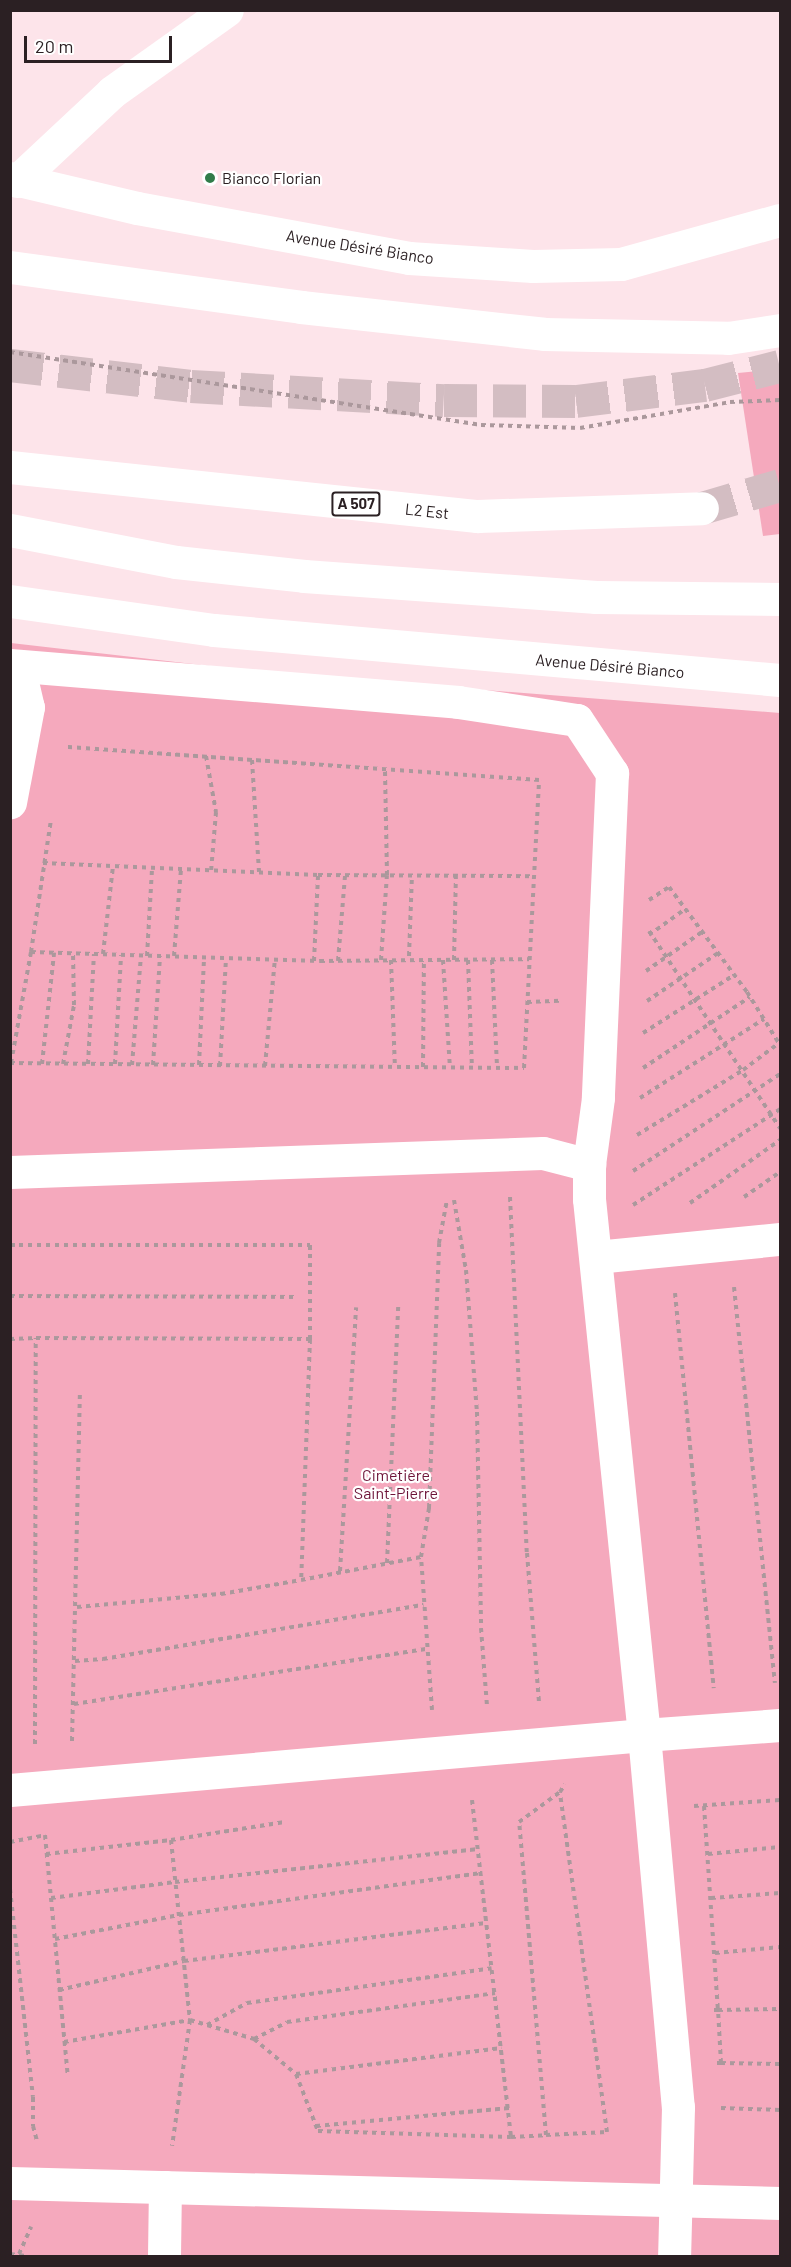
<!DOCTYPE html>
<meta charset="utf-8">
<style>
body{margin:0}
#map{position:relative;width:791px;height:2267px;overflow:hidden;background:#fde4ea;font-family:Barlow,sans-serif}
div>[style]{position:absolute}
.green>*{inset:0;background:#f5a9bd}
.highway-tunnel>*{height:33px;margin-top:-16.5px;transform-origin:0;background:repeating-linear-gradient(90deg,#d3bdc2 0 33px,transparent 0 49px)}
.path>*{height:4px;margin-top:-2px;transform-origin:0;background:repeating-linear-gradient(90deg,#ab989c 0 4.5px,transparent 0 9px)}
.minor>*{height:33px;margin:-16.5px;padding:0 16.5px;transform-origin:16.5px;border-radius:16.5px;background:#fff}
.highway>*{height:33px;margin:-16.5px;padding:0 16.5px;transform-origin:16.5px;border-radius:16.5px;background:#fff}
.dots>*{width:16px;height:16px;translate:-50% -50%;box-sizing:border-box;border:3px solid #fff;border-radius:50%}
span{translate:-50% -50%;white-space:nowrap;text-align:center;line-height:1.15;-webkit-text-stroke:4.5px #fff;paint-order:stroke}
.shield-label span{padding:2px 4px;background:#fff;border:2px solid;border-radius:4px;-webkit-text-stroke-width:0}
.shield-label{font-size:15px;color:#2b2023;font-weight:700}
.poi-label{font-size:16px;color:#2b2023}
.left{translate:0 -50%;text-align:left}
.street-label{font-size:16px;color:#2b2023}
.park-label{font-size:16px;color:#6e1539}
.frame{position:absolute;inset:0;border:12px solid #2b2023;pointer-events:none}
.scale{position:absolute;left:24px;top:36px;width:148px;height:27px;box-sizing:border-box;border:3px solid #2b2023;border-top:0;padding-left:8px;font-size:18px;line-height:21px;white-space:nowrap;color:#2b2023;-webkit-text-stroke:4px #fff;paint-order:stroke}
</style>
<div id="map">
<div class="green">
<div style="clip-path:polygon(780px 369px,780px 534px,763px 536px,738px 373px)"></div>
<div style="clip-path:polygon(11px 643px,279px 674px,780px 713px,780px 2256px,11px 2256px)"></div>
</div>
<div class="highway-tunnel">
<div style="left:10px;top:365px;width:182px;rotate:6.6deg"></div>
<div style="left:191px;top:386px;width:253px;rotate:3.2deg"></div>
<div style="left:444px;top:400px;width:132px;rotate:0.4deg"></div>
<div style="left:576px;top:401px;width:130px;rotate:-7.1deg"></div>
<div style="left:705px;top:385px;width:77px;rotate:-14.2deg"></div>
<div style="left:702px;top:508px;width:81px;rotate:-16.4deg"></div>
</div>
<div class="path">
<div style="left:10px;top:352px;width:477px;rotate:8.8deg"></div>
<div style="left:481px;top:425px;width:99px;rotate:1.7deg"></div>
<div style="left:580px;top:428px;width:152px;rotate:-9.8deg"></div>
<div style="left:730px;top:402px;width:50px;rotate:-2.3deg"></div>
<div style="left:206px;top:756px;width:57px;rotate:79.9deg"></div>
<div style="left:216px;top:812px;width:59px;rotate:94.8deg"></div>
<div style="left:252px;top:760px;width:112px;rotate:86.4deg"></div>
<div style="left:43px;top:863px;width:275px;rotate:2.5deg"></div>
<div style="left:318px;top:875px;width:216px;rotate:0.3deg"></div>
<div style="left:649px;top:900px;width:24px;rotate:-33deg"></div>
<div style="left:669px;top:887px;width:131px;rotate:53.4deg"></div>
<div style="left:747px;top:992px;width:62px;rotate:58.1deg"></div>
<div style="left:649px;top:931px;width:237px;rotate:56.4deg"></div>
<div style="left:649px;top:935px;width:44px;rotate:-35.8deg"></div>
<div style="left:31px;top:952px;width:134px;rotate:-81.4deg"></div>
<div style="left:103px;top:954px;width:89px;rotate:-83.5deg"></div>
<div style="left:147px;top:956px;width:88px;rotate:-86.7deg"></div>
<div style="left:174px;top:956px;width:87px;rotate:-85.4deg"></div>
<div style="left:409px;top:956px;width:81px;rotate:-87.9deg"></div>
<div style="left:381px;top:960px;width:85px;rotate:-86deg"></div>
<div style="left:387px;top:875px;width:106px;rotate:-91.1deg"></div>
<div style="left:391px;top:960px;width:107px;rotate:87.9deg"></div>
<div style="left:443px;top:960px;width:107px;rotate:86.3deg"></div>
<div style="left:454px;top:960px;width:85px;rotate:-88.7deg"></div>
<div style="left:468px;top:960px;width:107px;rotate:87.9deg"></div>
<div style="left:492px;top:960px;width:108px;rotate:87.3deg"></div>
<div style="left:314px;top:961px;width:86px;rotate:-87.3deg"></div>
<div style="left:338px;top:961px;width:86px;rotate:-85.3deg"></div>
<div style="left:646px;top:971px;width:68px;rotate:-34.9deg"></div>
<div style="left:647px;top:1001px;width:86px;rotate:-34.1deg"></div>
<div style="left:527px;top:1002px;width:33px;rotate:-2deg"></div>
<div style="left:643px;top:1033px;width:108px;rotate:-32.5deg"></div>
<div style="left:10px;top:1063px;width:514px;rotate:0.56deg"></div>
<div style="left:524px;top:1068px;width:288px;rotate:-87deg"></div>
<div style="left:539px;top:780px;width:475px;rotate:-176deg"></div>
<div style="left:11px;top:1063px;width:113px;rotate:-79.8deg"></div>
<div style="left:31px;top:952px;width:289px;rotate:1.8deg"></div>
<div style="left:320px;top:961px;width:209px;rotate:-0.5deg"></div>
<div style="left:42px;top:1064px;width:112px;rotate:-83.8deg"></div>
<div style="left:63px;top:1064px;width:60px;rotate:-79.4deg"></div>
<div style="left:74px;top:1005px;width:51px;rotate:-91.1deg"></div>
<div style="left:88px;top:1064px;width:110px;rotate:-86.9deg"></div>
<div style="left:115px;top:1064px;width:109px;rotate:-86.8deg"></div>
<div style="left:132px;top:1065px;width:110px;rotate:-85.3deg"></div>
<div style="left:153px;top:1065px;width:109px;rotate:-86.3deg"></div>
<div style="left:199px;top:1065px;width:108px;rotate:-87.3deg"></div>
<div style="left:220px;top:1066px;width:108px;rotate:-86.8deg"></div>
<div style="left:265px;top:1066px;width:107px;rotate:-84.7deg"></div>
<div style="left:423px;top:1067px;width:107px;rotate:-89.5deg"></div>
<div style="left:643px;top:1068px;width:128px;rotate:-33.6deg"></div>
<div style="left:640px;top:1098px;width:147px;rotate:-32.5deg"></div>
<div style="left:637px;top:1135px;width:124px;rotate:-31.5deg"></div>
<div style="left:743px;top:1070px;width:45px;rotate:-36.9deg"></div>
<div style="left:633px;top:1171px;width:176px;rotate:-33.4deg"></div>
<div style="left:510px;top:1197px;width:356px;rotate:87.3deg"></div>
<div style="left:527px;top:1553px;width:149px;rotate:85.4deg"></div>
<div style="left:744px;top:1197px;width:44px;rotate:-34.8deg"></div>
<div style="left:454px;top:1200px;width:71px;rotate:80.3deg"></div>
<div style="left:466px;top:1270px;width:142px;rotate:85.6deg"></div>
<div style="left:477px;top:1412px;width:216px;rotate:88.9deg"></div>
<div style="left:481px;top:1628px;width:78px;rotate:85.6deg"></div>
<div style="left:690px;top:1203px;width:110px;rotate:-35deg"></div>
<div style="left:633px;top:1205px;width:176px;rotate:-33.1deg"></div>
<div style="left:10px;top:1245px;width:300px"></div>
<div style="left:310px;top:1245px;width:94px;rotate:90deg"></div>
<div style="left:734px;top:1287px;width:398px;rotate:84.1deg"></div>
<div style="left:675px;top:1293px;width:397px;rotate:84.4deg"></div>
<div style="left:10px;top:1296px;width:288px;rotate:0.2deg"></div>
<div style="left:10px;top:1339px;width:26px;rotate:-2deg"></div>
<div style="left:387px;top:1563px;width:257px;rotate:-87.5deg"></div>
<div style="left:340px;top:1571px;width:264px;rotate:-86.5deg"></div>
<div style="left:77px;top:1607px;width:145px;rotate:-5.2deg"></div>
<div style="left:221px;top:1594px;width:81px;rotate:-9.9deg"></div>
<div style="left:75px;top:1661px;width:28px;rotate:-4deg"></div>
<div style="left:103px;top:1659px;width:325px;rotate:-9.6deg"></div>
<div style="left:74px;top:1704px;width:356px;rotate:-8.9deg"></div>
<div style="left:432px;top:1710px;width:153px;rotate:-94.1deg"></div>
<div style="left:421px;top:1557px;width:50px;rotate:-80.7deg"></div>
<div style="left:429px;top:1508px;width:265px;rotate:-87.8deg"></div>
<div style="left:439px;top:1243px;width:44px;rotate:-79.5deg"></div>
<div style="left:72px;top:1741px;width:348px;rotate:-88.7deg"></div>
<div style="left:35px;top:1744px;width:406px;rotate:-89.9deg"></div>
<div style="left:36px;top:1338px;width:274px;rotate:0.2deg"></div>
<div style="left:310px;top:1339px;width:241px;rotate:92.1deg"></div>
<div style="left:301px;top:1580px;width:122px;rotate:-10.9deg"></div>
<div style="left:472px;top:1800px;width:339px;rotate:83.4deg"></div>
<div style="left:694px;top:1806px;width:86px;rotate:-4deg"></div>
<div style="left:704px;top:1806px;width:204px;rotate:86.1deg"></div>
<div style="left:718px;top:2010px;width:5px;rotate:180deg"></div>
<div style="left:171px;top:1840px;width:115px;rotate:-9deg"></div>
<div style="left:10px;top:1842px;width:36px;rotate:-11deg"></div>
<div style="left:45px;top:1835px;width:243px;rotate:84.6deg"></div>
<div style="left:46px;top:1854px;width:126px;rotate:-6.4deg"></div>
<div style="left:171px;top:1840px;width:181px;rotate:84deg"></div>
<div style="left:190px;top:2020px;width:67px;rotate:16.5deg"></div>
<div style="left:254px;top:2039px;width:55px;rotate:39.8deg"></div>
<div style="left:296px;top:2074px;width:61px;rotate:68.9deg"></div>
<div style="left:318px;top:2131px;width:193px;rotate:1.8deg"></div>
<div style="left:511px;top:2137px;width:35px;rotate:-3deg"></div>
<div style="left:546px;top:2135px;width:314px;rotate:-94.9deg"></div>
<div style="left:519px;top:1822px;width:51px;rotate:-36.2deg"></div>
<div style="left:560px;top:1792px;width:9px;rotate:-58deg"></div>
<div style="left:708px;top:1854px;width:72px;rotate:-5.6deg"></div>
<div style="left:10px;top:1889px;width:209px;rotate:83.7deg"></div>
<div style="left:33px;top:2097px;width:29px;rotate:90deg"></div>
<div style="left:33px;top:2126px;width:16px;rotate:75deg"></div>
<div style="left:51px;top:1898px;width:125px;rotate:-7.4deg"></div>
<div style="left:175px;top:1882px;width:305px;rotate:-6.2deg"></div>
<div style="left:711px;top:1898px;width:69px;rotate:-4.1deg"></div>
<div style="left:55px;top:1939px;width:126px;rotate:-11deg"></div>
<div style="left:179px;top:1915px;width:305px;rotate:-7.9deg"></div>
<div style="left:715px;top:1953px;width:65px;rotate:-5.3deg"></div>
<div style="left:59px;top:1990px;width:128px;rotate:-13.1deg"></div>
<div style="left:184px;top:1961px;width:304px;rotate:-7.2deg"></div>
<div style="left:207px;top:2025px;width:46px;rotate:-28.8deg"></div>
<div style="left:247px;top:2003px;width:247px;rotate:-8.1deg"></div>
<div style="left:254px;top:2039px;width:37px;rotate:-27deg"></div>
<div style="left:287px;top:2022px;width:210px;rotate:-7.9deg"></div>
<div style="left:64px;top:2042px;width:128px;rotate:-9.9deg"></div>
<div style="left:190px;top:2020px;width:127px;rotate:98.1deg"></div>
<div style="left:717px;top:2063px;width:4px"></div>
<div style="left:721px;top:2063px;width:53px;rotate:-93.2deg"></div>
<div style="left:718px;top:2010px;width:62px;rotate:-0.9deg"></div>
<div style="left:721px;top:2063px;width:59px;rotate:1deg"></div>
<div style="left:296px;top:2074px;width:207px;rotate:-7.2deg"></div>
<div style="left:721px;top:2108px;width:59px;rotate:1.9deg"></div>
<div style="left:316px;top:2126px;width:194px;rotate:-5.3deg"></div>
<div style="left:546px;top:2135px;width:61px;rotate:-2.8deg"></div>
<div style="left:607px;top:2132px;width:343px;rotate:-97.9deg"></div>
<div style="left:10px;top:2254px;width:16px;rotate:7deg"></div>
<div style="left:19px;top:2254px;width:30px;rotate:-66deg"></div>
</div>
<div class="minor">
<div style="left:10px;top:178px;width:130px;rotate:13.3deg"></div>
<div style="left:137px;top:208px;width:277px;rotate:10.4deg"></div>
<div style="left:409px;top:258px;width:124px;rotate:3.7deg"></div>
<div style="left:533px;top:266px;width:88px;rotate:-1.3deg"></div>
<div style="left:621px;top:264px;width:165px;rotate:-15.5deg"></div>
<div style="left:17px;top:181px;width:130px;rotate:-43.1deg"></div>
<div style="left:112px;top:92px;width:141px;rotate:-35.5deg"></div>
<div style="left:10px;top:601px;width:206px;rotate:8.1deg"></div>
<div style="left:214px;top:630px;width:568px;rotate:5.05deg"></div>
<div style="left:10px;top:665px;width:450px;rotate:4.7deg"></div>
<div style="left:458px;top:702px;width:120px;rotate:8.6deg"></div>
<div style="left:577px;top:720px;width:64px;rotate:56.6deg"></div>
<div style="left:612px;top:773px;width:325px;rotate:92.5deg"></div>
<div style="left:598px;top:1098px;width:68px;rotate:97.7deg"></div>
<div style="left:10px;top:671px;width:16px;rotate:43deg"></div>
<div style="left:22px;top:682px;width:26px;rotate:77deg"></div>
<div style="left:28px;top:707px;width:97px;rotate:100.7deg"></div>
<div style="left:10px;top:1172px;width:533px;rotate:-2.04deg"></div>
<div style="left:543px;top:1153px;width:48px;rotate:14.6deg"></div>
<div style="left:589px;top:1165px;width:34px;rotate:90deg"></div>
<div style="left:589px;top:1199px;width:539px;rotate:84.14deg"></div>
<div style="left:644px;top:1735px;width:374px;rotate:84.8deg"></div>
<div style="left:678px;top:2107px;width:149px;rotate:91.5deg"></div>
<div style="left:596px;top:1257px;width:185px;rotate:-5.6deg"></div>
<div style="left:10px;top:1790px;width:636px;rotate:-4.96deg"></div>
<div style="left:644px;top:1735px;width:136px;rotate:-4.2deg"></div>
<div style="left:10px;top:2183px;width:770px;rotate:1.49deg"></div>
<div style="left:164px;top:2256px;width:69px;rotate:-89.2deg"></div>
</div>
<div class="highway">
<div style="left:10px;top:267px;width:294px;rotate:7.8deg"></div>
<div style="left:301px;top:307px;width:244px;rotate:6.3deg"></div>
<div style="left:544px;top:334px;width:184px;rotate:1.2deg"></div>
<div style="left:728px;top:338px;width:53px;rotate:-8.7deg"></div>
<div style="left:10px;top:467px;width:470px;rotate:6deg"></div>
<div style="left:477px;top:516px;width:225px;rotate:-2deg"></div>
<div style="left:10px;top:530px;width:169px;rotate:10.9deg"></div>
<div style="left:176px;top:562px;width:129px;rotate:6.2deg"></div>
<div style="left:304px;top:576px;width:293px;rotate:4.1deg"></div>
<div style="left:596px;top:597px;width:184px;rotate:0.6deg"></div>
</div>
<div class="dots">
<div style="left:210px;top:178px;background:#317c4a"></div>
</div>
<div class="shield-label">
<span style="left:356px;top:504px">A 507</span>
</div>
<div class="poi-label">
<span class="left" style="left:222px;top:178px">Bianco Florian</span>
</div>
<div class="street-label">
<span style="left:360px;top:247px;rotate:9deg">Avenue Désiré Bianco</span>
<span style="left:427px;top:511px;rotate:6deg">L2 Est</span>
<span style="left:610px;top:666px;rotate:5deg">Avenue Désiré Bianco</span>
</div>
<div class="park-label">
<span style="left:396px;top:1484px">Cimetière<br>Saint-Pierre</span>
</div>
<div class="frame"></div>
<div class="scale">20 m</div>
</div>
